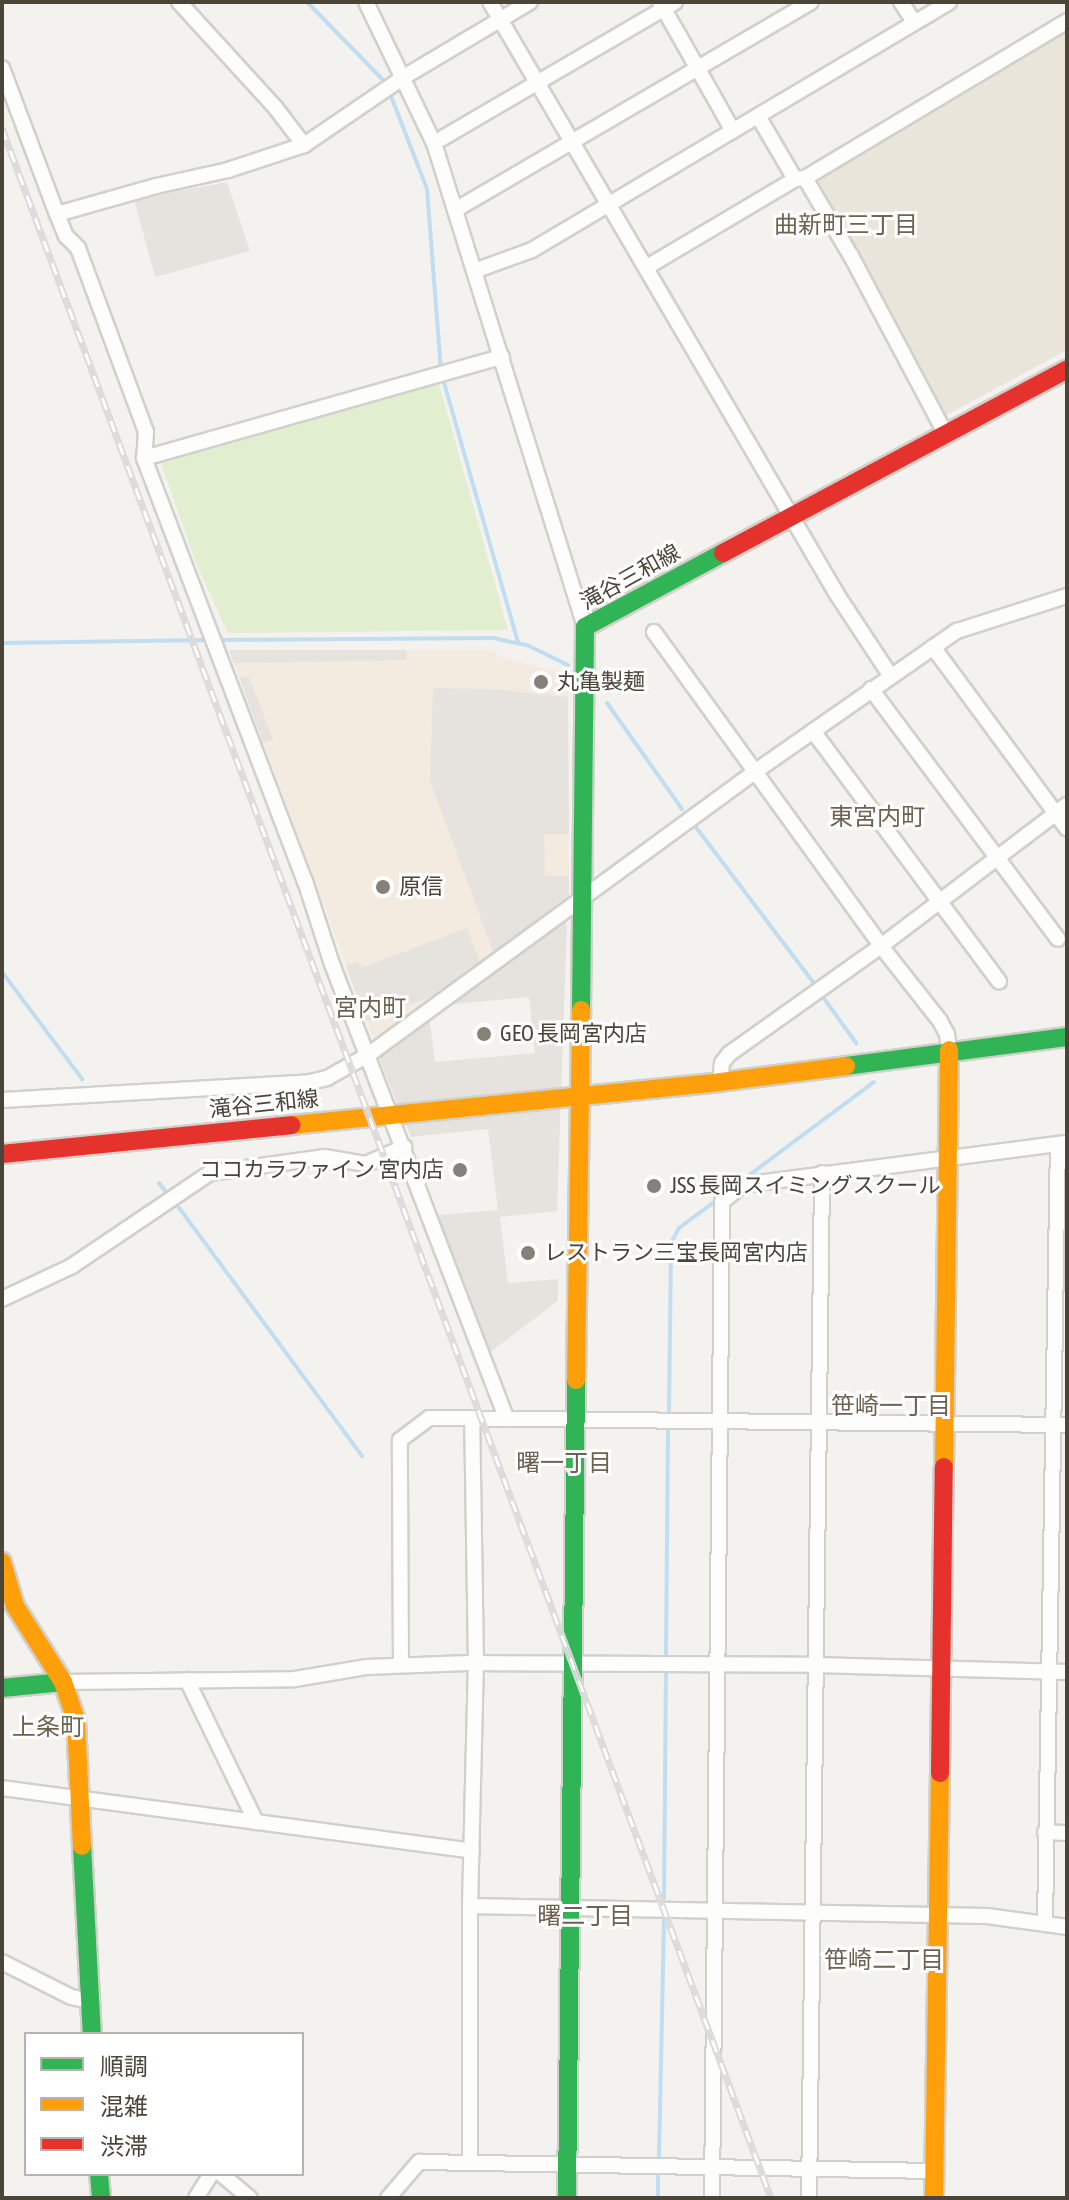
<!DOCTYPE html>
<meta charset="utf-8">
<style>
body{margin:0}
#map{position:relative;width:1069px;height:2200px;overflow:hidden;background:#f4f2ee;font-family:"Asap Condensed","Noto Sans JP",sans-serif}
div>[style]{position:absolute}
.commercial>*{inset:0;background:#f3ebdf}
.education>*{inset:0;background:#eae5da}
.green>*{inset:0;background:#e1eecf}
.parking>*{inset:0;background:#e6e3df}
.stream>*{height:4px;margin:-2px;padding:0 2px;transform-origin:2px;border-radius:2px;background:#c0ddf1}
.roads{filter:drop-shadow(2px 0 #d2d0cb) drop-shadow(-2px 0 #d2d0cb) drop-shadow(0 2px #d2d0cb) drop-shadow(0 -2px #d2d0cb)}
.street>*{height:14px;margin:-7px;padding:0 7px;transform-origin:7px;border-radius:7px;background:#fdfdfc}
.fast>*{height:18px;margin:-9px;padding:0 9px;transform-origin:9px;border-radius:9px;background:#30b455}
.slow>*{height:18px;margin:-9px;padding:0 9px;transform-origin:9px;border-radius:9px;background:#ff9f0a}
.jam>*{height:18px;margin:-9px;padding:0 9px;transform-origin:9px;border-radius:9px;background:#e5322d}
.rail>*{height:7px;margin-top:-3.5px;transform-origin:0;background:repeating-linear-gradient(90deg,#fff 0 12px,#dbdbda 0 24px);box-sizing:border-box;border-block:2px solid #dbdbda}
.dots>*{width:22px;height:22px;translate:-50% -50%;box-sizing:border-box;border:4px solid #fff;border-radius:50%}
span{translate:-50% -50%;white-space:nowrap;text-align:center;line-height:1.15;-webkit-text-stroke:6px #fff;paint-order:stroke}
.street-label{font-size:22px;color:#4b4439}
.poi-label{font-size:22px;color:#4b4439}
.left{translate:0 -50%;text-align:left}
.right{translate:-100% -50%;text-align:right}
.neighbourhood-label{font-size:24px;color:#6e6250}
.frame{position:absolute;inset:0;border:4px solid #4b4439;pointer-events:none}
.legend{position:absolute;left:24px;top:2032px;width:280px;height:144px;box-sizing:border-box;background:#fff;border:2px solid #b7b4b0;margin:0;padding:10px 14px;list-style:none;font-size:24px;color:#4b4439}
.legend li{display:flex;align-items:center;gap:16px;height:40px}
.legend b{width:40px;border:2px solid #b7b4b0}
</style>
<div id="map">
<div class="commercial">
<div style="clip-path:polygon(229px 650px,491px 650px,504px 658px,568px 674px,569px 899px,375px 1043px)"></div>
</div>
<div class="education">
<div style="clip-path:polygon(1067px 28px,1067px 350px,943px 417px,817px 178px)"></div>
</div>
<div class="green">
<div style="clip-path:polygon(439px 384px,508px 630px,228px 633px,196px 563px,161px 463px)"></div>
</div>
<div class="parking">
<div style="clip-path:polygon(227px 182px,250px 251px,155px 277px,134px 199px)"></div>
<div style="clip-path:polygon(229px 650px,406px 650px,406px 660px,234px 663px)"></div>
<div style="clip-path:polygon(239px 677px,249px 677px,273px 739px,263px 743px)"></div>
<div style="clip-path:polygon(433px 688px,492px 689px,568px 697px,569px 834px,544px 834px,545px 876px,569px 876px,569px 899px,494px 954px,430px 781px)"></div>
<div style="clip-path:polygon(567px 922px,557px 1211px,500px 1217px,508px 1283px,558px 1279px,558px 1301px,489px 1353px,438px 1215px,498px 1210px,488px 1129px,411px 1137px,378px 1056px,429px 1017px,435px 1062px,535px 1053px,529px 997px,443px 1005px,545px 927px)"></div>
<div style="clip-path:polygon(467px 928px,481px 964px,442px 993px,366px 1021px,346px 966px,358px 961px,361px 968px)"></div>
</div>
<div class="stream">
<div style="left:307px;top:2px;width:113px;rotate:45.7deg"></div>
<div style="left:389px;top:91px;width:105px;rotate:68.8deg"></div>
<div style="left:427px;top:189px;width:182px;rotate:85.6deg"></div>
<div style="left:443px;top:379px;width:273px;rotate:74.1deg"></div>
<div style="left:216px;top:640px;width:277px;rotate:-0.4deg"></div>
<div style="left:493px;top:638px;width:35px;rotate:12deg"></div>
<div style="left:527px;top:645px;width:46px;rotate:26deg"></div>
<div style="left:2px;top:643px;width:206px;rotate:-0.8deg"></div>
<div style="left:607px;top:703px;width:130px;rotate:54.7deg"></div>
<div style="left:695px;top:826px;width:201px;rotate:52.9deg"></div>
<div style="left:2px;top:972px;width:134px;rotate:53.2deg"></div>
<div style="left:823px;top:997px;width:57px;rotate:54.3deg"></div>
<div style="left:744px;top:1179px;width:162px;rotate:-36.7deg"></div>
<div style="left:159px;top:1183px;width:14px;rotate:51deg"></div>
<div style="left:177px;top:1205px;width:312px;rotate:53.6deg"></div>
<div style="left:669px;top:1411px;width:168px;rotate:-89.3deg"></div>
<div style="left:671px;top:1243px;width:17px;rotate:-62deg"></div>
<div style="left:679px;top:1228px;width:49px;rotate:-36.6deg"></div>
<div style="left:666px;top:1655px;width:225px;rotate:-89.5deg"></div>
<div style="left:664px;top:1898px;width:224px;rotate:-89.5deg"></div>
<div style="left:659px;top:2158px;width:239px;rotate:-88.8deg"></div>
<div style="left:658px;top:2198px;width:25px;rotate:-90deg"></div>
</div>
<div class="roads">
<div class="street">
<div style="left:179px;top:2px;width:142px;rotate:47.6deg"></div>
<div style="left:275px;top:107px;width:48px;rotate:52.7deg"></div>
<div style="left:366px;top:2px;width:157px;rotate:64.3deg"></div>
<div style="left:434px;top:143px;width:507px;rotate:72.67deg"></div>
<div style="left:490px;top:2px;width:688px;rotate:59.64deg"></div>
<div style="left:838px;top:596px;width:95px;rotate:56.6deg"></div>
<div style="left:660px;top:2px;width:148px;rotate:60.5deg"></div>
<div style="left:901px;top:2px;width:24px;rotate:57deg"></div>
<div style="left:2px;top:68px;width:156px;rotate:69.4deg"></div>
<div style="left:57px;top:214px;width:24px;rotate:68deg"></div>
<div style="left:66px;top:236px;width:17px;rotate:45deg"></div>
<div style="left:78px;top:248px;width:196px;rotate:69.7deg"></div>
<div style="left:146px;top:432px;width:26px;rotate:94deg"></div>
<div style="left:144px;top:458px;width:453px;rotate:69.2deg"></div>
<div style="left:305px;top:881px;width:87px;rotate:72deg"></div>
<div style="left:332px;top:964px;width:487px;rotate:69deg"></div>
<div style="left:758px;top:116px;width:73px;rotate:59.6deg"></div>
<div style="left:434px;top:143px;width:279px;rotate:-30.3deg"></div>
<div style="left:805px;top:178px;width:91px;rotate:59.5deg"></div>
<div style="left:851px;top:256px;width:200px;rotate:62deg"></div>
<div style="left:455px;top:210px;width:412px;rotate:-30.3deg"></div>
<div style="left:57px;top:214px;width:103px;rotate:-15.8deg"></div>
<div style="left:156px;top:186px;width:74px;rotate:-12.5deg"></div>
<div style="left:228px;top:170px;width:80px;rotate:-18.2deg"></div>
<div style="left:304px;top:145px;width:121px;rotate:-34.2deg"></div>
<div style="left:404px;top:77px;width:147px;rotate:-30.8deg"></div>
<div style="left:647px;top:267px;width:172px;rotate:-30.7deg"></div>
<div style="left:795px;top:179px;width:10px;rotate:-6deg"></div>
<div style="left:805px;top:178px;width:305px;rotate:-30.9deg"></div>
<div style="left:474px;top:271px;width:62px;rotate:-19.9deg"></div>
<div style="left:532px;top:250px;width:485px;rotate:-30.7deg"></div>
<div style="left:144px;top:458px;width:372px;rotate:-15.8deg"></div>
<div style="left:654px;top:632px;width:387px;rotate:54.1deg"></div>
<div style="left:881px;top:946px;width:95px;rotate:51.8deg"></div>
<div style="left:940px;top:1021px;width:15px;rotate:62deg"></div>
<div style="left:947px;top:1034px;width:16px;rotate:83deg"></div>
<div style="left:933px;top:647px;width:226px;rotate:53.6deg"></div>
<div style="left:871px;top:689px;width:312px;rotate:53.2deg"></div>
<div style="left:813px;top:731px;width:312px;rotate:53.4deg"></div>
<div style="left:720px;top:1082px;width:19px;rotate:-84deg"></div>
<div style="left:722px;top:1063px;width:11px;rotate:-52deg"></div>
<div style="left:729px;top:1054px;width:186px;rotate:-35.4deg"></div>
<div style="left:881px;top:946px;width:233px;rotate:-37.2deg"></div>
<div style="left:2px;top:1100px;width:309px;rotate:-3.3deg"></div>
<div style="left:310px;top:1082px;width:17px;rotate:-13deg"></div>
<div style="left:327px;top:1078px;width:47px;rotate:-29.3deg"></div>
<div style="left:368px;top:1055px;width:481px;rotate:-36.2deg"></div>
<div style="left:756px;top:771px;width:245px;rotate:-34.9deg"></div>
<div style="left:957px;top:631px;width:115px;rotate:-17.7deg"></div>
<div style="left:2px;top:1299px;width:77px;rotate:-25.2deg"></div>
<div style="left:72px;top:1266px;width:166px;rotate:-34deg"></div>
<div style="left:210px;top:1173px;width:116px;rotate:-7.9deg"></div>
<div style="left:325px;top:1157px;width:42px;rotate:9.7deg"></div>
<div style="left:366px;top:1164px;width:42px;rotate:-24.1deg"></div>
<div style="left:401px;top:1664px;width:224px;rotate:-90.3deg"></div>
<div style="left:400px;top:1440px;width:36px;rotate:-37deg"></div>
<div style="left:429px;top:1418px;width:638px;rotate:0.63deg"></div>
<div style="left:187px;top:1680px;width:158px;rotate:64.1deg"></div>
<div style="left:63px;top:1682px;width:232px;rotate:-0.7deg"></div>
<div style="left:295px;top:1679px;width:73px;rotate:-9.5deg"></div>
<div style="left:367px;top:1667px;width:100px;rotate:-2.3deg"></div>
<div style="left:467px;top:1663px;width:348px;rotate:0.3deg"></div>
<div style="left:815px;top:1665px;width:252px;rotate:1.6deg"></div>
<div style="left:2px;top:1788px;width:474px;rotate:7.6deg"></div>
<div style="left:1045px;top:1832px;width:22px;rotate:3deg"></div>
<div style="left:470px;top:1906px;width:517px;rotate:1.11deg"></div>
<div style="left:987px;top:1916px;width:81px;rotate:7.8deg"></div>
<div style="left:1045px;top:1924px;width:780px;rotate:-89.05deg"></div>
<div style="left:2px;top:1962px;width:77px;rotate:26.9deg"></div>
<div style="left:71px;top:1997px;width:19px;rotate:12deg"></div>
<div style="left:470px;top:2163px;width:257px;rotate:-90deg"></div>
<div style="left:470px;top:1906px;width:242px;rotate:-88.6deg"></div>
<div style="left:476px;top:1664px;width:245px;rotate:-90.9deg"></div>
<div style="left:221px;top:2174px;width:38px;rotate:40deg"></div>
<div style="left:196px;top:2198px;width:28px;rotate:-58deg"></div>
<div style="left:388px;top:2198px;width:48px;rotate:-49.3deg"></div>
<div style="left:419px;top:2162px;width:516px;rotate:1deg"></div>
<div style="left:712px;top:2198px;width:996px;rotate:-89.42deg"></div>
<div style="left:722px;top:1202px;width:26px;rotate:-40deg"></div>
<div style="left:742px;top:1185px;width:328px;rotate:-7.4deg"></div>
<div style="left:809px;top:2198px;width:1025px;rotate:-89.27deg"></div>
</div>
<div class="fast">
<div style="left:581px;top:1010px;width:383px;rotate:-89.4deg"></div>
<div style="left:585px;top:627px;width:157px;rotate:-28.2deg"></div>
<div style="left:846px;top:1066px;width:223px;rotate:-7.5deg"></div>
<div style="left:2px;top:1688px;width:61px;rotate:-5.6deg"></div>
<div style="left:82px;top:1846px;width:188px;rotate:87deg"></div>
<div style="left:99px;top:2174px;width:24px;rotate:85deg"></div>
<div style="left:567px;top:2198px;width:818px;rotate:-89.37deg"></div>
</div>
<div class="slow">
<div style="left:292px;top:1125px;width:430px;rotate:-5.7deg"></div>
<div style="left:720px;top:1082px;width:127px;rotate:-7.2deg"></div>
<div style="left:576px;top:1380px;width:370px;rotate:-89.2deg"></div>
<div style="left:944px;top:1467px;width:417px;rotate:-89.3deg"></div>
<div style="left:2px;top:1562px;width:46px;rotate:73.5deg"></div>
<div style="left:15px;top:1606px;width:90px;rotate:57.7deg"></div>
<div style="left:63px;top:1682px;width:40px;rotate:71.1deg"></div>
<div style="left:76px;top:1720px;width:126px;rotate:87.3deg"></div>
<div style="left:934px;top:2198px;width:425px;rotate:-89.2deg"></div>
</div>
<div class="jam">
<div style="left:723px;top:553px;width:390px;rotate:-28.1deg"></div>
<div style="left:2px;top:1154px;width:291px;rotate:-5.7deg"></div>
<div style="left:940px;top:1773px;width:306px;rotate:-89.3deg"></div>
</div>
</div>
<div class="rail">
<div style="left:2px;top:128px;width:2208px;rotate:69.62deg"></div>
</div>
<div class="dots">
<div style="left:541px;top:682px;background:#868178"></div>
<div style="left:383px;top:887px;background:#868178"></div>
<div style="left:484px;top:1034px;background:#868178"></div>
<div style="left:460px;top:1170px;background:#868178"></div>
<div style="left:654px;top:1186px;background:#868178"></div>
<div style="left:528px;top:1253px;background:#868178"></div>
</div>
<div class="street-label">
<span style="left:630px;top:577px;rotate:-29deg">滝谷三和線</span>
<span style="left:264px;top:1104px;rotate:-6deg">滝谷三和線</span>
</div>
<div class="poi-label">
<span class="left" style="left:557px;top:682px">丸亀製麺</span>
<span class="left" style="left:399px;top:887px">原信</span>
<span class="left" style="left:500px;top:1034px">GEO 長岡宮内店</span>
<span class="right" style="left:444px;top:1170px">ココカラファイン 宮内店</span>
<span class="left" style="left:670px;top:1186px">JSS 長岡スイミングスクール</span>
<span class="left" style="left:544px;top:1253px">レストラン三宝長岡宮内店</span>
</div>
<div class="neighbourhood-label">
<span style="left:846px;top:225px">曲新町三丁目</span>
<span style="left:877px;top:817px">東宮内町</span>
<span style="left:370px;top:1008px">宮内町</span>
<span style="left:891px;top:1406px">笹崎一丁目</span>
<span style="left:564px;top:1463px">曙一丁目</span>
<span style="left:48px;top:1727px">上条町</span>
<span style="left:585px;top:1916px">曙二丁目</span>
<span style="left:884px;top:1960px">笹崎二丁目</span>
</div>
<div class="frame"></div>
<ul class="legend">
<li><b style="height:10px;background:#30b455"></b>順調</li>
<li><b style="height:10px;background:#ff9f0a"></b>混雑</li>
<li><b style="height:10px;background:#e5322d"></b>渋滞</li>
</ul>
</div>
